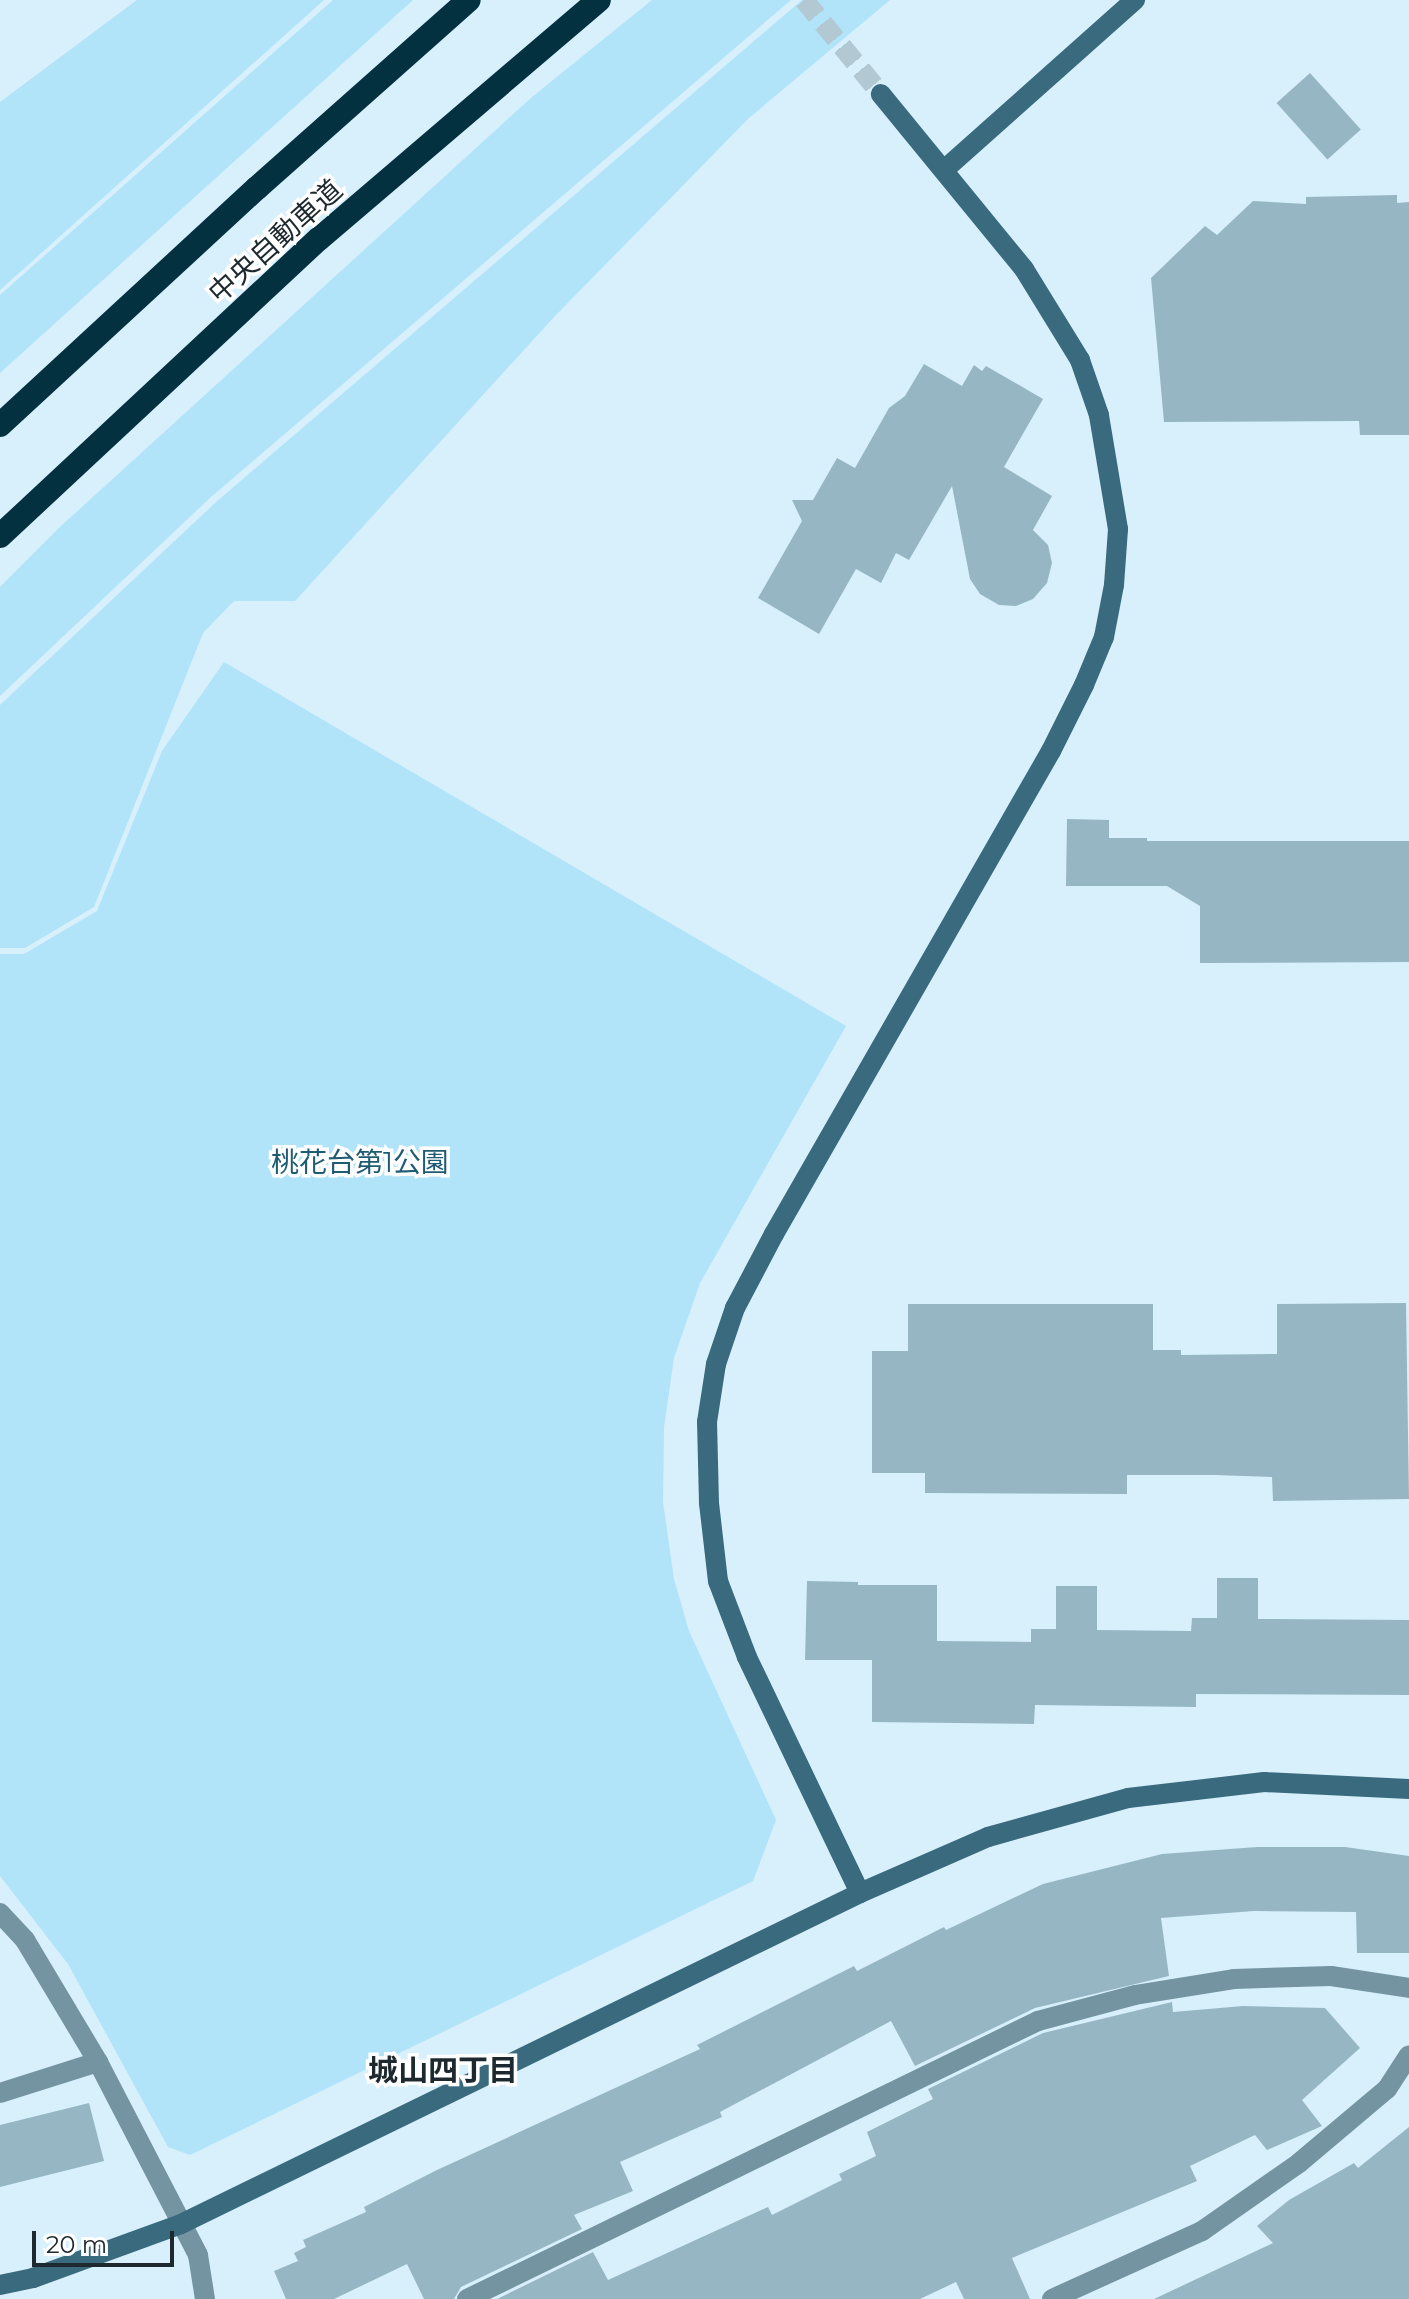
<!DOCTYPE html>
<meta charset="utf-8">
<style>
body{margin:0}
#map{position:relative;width:1409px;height:2299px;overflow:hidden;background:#d7f0fc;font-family:Montserrat,"Noto Sans JP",sans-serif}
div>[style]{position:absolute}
.green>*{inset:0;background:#b1e3f9}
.building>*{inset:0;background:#97b6c3;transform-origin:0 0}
.secondary-tunnel>*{height:20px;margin-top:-10px;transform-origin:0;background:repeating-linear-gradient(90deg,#b2c8d3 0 20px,transparent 0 30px)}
.street>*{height:20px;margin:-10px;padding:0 10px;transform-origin:10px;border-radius:10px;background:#7594a2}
.secondary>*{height:20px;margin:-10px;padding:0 10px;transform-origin:10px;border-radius:10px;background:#3a6a7e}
.highway>*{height:24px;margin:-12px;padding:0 12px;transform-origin:12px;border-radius:12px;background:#033140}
span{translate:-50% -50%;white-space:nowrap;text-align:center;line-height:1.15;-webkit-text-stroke:7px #fff;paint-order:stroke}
.street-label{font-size:28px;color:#1d292e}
.park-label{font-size:28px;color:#1f5c73}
.neighbourhood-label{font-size:30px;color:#1d292e;font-weight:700}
.scale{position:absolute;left:32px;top:2231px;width:142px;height:36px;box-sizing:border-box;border:4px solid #1d292e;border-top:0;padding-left:10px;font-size:24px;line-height:28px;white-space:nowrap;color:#1d292e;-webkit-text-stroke:6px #fff;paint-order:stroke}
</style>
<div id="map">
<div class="green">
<div style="clip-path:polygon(137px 0,324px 0,0 290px,0 102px)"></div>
<div style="clip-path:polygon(333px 0,413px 0,0 373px,0 295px)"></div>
<div style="clip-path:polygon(652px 0,791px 0,211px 497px,0 696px,0 587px,61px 526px,532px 97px)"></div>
<div style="clip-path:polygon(802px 0,890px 0,749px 118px,555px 316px,295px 601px,234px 601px,203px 633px,94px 907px,25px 948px,0 948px,0 705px,215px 503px)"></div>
<div style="clip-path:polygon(224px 662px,846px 1026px,700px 1283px,674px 1358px,664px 1427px,663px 1502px,674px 1579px,689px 1631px,776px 1820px,753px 1881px,190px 2155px,168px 2147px,68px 1964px,0 1876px,0 954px,24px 954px,97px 911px,162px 751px)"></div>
</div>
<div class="building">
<div style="left:1310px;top:73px;width:76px;height:45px;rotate:48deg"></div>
<div style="clip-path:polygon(1397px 195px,1397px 203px,1409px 202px,1409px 435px,1360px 435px,1359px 421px,1164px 422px,1151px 278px,1205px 226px,1217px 235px,1253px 201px,1306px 204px,1306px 197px)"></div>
<div style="clip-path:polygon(924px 364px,962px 386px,974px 365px,982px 371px,986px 366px,1043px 399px,1004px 467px,1052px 496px,1033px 530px,1048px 545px,1052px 563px,1047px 583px,1033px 599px,1016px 606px,999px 605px,980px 594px,970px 579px,952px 486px,909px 560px,896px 553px,881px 583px,856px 569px,819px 634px,758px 598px,802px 521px,792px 500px,813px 500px,837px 458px,855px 468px,889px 408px,905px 396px)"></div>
<div style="clip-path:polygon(1067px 819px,1109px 820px,1109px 838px,1147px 838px,1147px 841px,1409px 841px,1409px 962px,1200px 963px,1200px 906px,1167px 886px,1066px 886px)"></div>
<div style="clip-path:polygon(1406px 1303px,1409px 1499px,1273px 1501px,1272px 1477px,1215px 1475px,1127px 1475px,1127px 1494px,925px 1493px,925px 1473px,872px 1473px,872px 1351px,908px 1351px,908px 1304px,1153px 1304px,1153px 1350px,1181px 1350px,1181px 1355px,1277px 1354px,1277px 1304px)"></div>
<div style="clip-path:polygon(1217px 1578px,1258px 1578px,1258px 1619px,1409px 1620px,1409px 1695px,1196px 1694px,1196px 1707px,1035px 1705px,1034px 1724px,872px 1722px,872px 1660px,805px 1660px,807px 1581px,858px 1582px,858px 1585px,937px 1585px,937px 1641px,1031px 1642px,1031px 1629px,1056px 1629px,1056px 1586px,1097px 1586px,1097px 1630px,1191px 1631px,1192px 1618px,1217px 1618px)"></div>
<div style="clip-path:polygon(1257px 1847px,1345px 1847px,1409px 1856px,1409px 1953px,1357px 1953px,1356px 1912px,1254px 1911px,1161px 1918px,1169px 1976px,1035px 2008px,915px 2066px,891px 2021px,720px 2112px,722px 2117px,620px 2162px,633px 2191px,574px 2215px,582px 2229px,461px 2287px,454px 2299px,424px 2299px,407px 2264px,334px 2299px,286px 2299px,274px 2271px,298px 2261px,294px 2253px,306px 2247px,303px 2240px,366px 2212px,364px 2207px,437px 2170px,700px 2049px,697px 2045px,854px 1966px,857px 1971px,944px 1927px,946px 1930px,1043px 1884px,1162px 1854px)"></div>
<div style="clip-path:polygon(1172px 2002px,1173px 2012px,1243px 2006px,1325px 2008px,1360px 2048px,1302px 2100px,1322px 2126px,1267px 2150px,1255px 2135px,1190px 2166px,1197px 2181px,1012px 2258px,1030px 2299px,964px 2299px,956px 2282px,920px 2299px,497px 2299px,593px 2252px,608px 2280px,768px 2207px,772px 2215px,842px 2180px,839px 2174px,876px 2156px,867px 2132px,933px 2099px,928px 2089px,1043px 2033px)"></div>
<div style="clip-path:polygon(89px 2103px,104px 2161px,0 2187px,0 2125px)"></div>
<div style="clip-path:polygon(1409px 2127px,1409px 2299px,1154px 2299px,1273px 2243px,1257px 2226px,1289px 2200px,1354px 2163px,1358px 2168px)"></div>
</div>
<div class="secondary-tunnel">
<div style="left:804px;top:0;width:122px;rotate:50.7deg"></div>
</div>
<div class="street">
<div style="left:0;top:1913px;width:37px;rotate:47deg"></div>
<div style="left:25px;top:1940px;width:142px;rotate:59.1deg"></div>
<div style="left:98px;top:2062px;width:217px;rotate:62.6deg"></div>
<div style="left:198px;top:2255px;width:45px;rotate:81deg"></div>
<div style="left:0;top:2093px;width:103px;rotate:-17.6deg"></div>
<div style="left:467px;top:2299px;width:635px;rotate:-25.96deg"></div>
<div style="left:1038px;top:2021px;width:100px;rotate:-15deg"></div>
<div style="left:1135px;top:1995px;width:100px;rotate:-9.2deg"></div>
<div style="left:1234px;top:1979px;width:97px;rotate:-1.8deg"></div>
<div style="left:1331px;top:1976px;width:79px;rotate:8.7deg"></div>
<div style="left:1052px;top:2299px;width:165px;rotate:-24.4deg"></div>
<div style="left:1202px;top:2231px;width:118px;rotate:-35deg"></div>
<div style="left:1299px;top:2163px;width:115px;rotate:-40.1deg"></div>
<div style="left:1387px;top:2089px;width:40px;rotate:-57.1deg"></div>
</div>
<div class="secondary">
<div style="left:944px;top:170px;width:256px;rotate:-41.7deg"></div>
<div style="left:860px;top:1893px;width:262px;rotate:-115.6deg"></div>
<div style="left:747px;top:1657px;width:81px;rotate:-110.9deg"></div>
<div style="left:718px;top:1581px;width:79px;rotate:-96.6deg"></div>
<div style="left:709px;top:1503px;width:81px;rotate:-91.4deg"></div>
<div style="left:707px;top:1422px;width:59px;rotate:-81.2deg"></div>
<div style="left:716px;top:1364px;width:59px;rotate:-71.3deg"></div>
<div style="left:735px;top:1308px;width:84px;rotate:-62.2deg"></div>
<div style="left:774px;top:1234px;width:557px;rotate:-60.17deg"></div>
<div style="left:1051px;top:751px;width:74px;rotate:-63.4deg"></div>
<div style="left:1084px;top:685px;width:52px;rotate:-67.4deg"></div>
<div style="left:1104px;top:637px;width:53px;rotate:-79.1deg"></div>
<div style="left:1114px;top:585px;width:56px;rotate:-85.9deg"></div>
<div style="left:1118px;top:529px;width:116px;rotate:-99.5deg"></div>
<div style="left:1099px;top:415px;width:58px;rotate:-109.1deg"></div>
<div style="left:1080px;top:360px;width:107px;rotate:-121.6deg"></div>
<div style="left:1024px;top:269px;width:226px;rotate:-129.3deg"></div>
<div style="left:0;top:2285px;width:34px;rotate:-12deg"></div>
<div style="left:33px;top:2278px;width:158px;rotate:-20deg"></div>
<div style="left:181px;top:2224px;width:755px;rotate:-25.99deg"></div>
<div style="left:860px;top:1893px;width:140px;rotate:-23.6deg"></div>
<div style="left:988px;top:1837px;width:145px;rotate:-15.6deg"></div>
<div style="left:1128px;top:1798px;width:137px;rotate:-6.7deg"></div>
<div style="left:1264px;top:1782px;width:145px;rotate:2.8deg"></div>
</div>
<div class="highway">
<div style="left:0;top:425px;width:350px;rotate:-42.7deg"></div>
<div style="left:257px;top:188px;width:283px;rotate:-41.6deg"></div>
<div style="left:0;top:536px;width:436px;rotate:-43deg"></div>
<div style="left:319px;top:239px;width:368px;rotate:-40.5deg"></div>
</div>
<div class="street-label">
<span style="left:275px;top:241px;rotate:-42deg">中央自動車道</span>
</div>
<div class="park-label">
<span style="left:360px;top:1162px">桃花台第1公園</span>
</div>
<div class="neighbourhood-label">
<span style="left:443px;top:2071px">城山四丁目</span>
</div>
<div class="scale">20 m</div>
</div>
